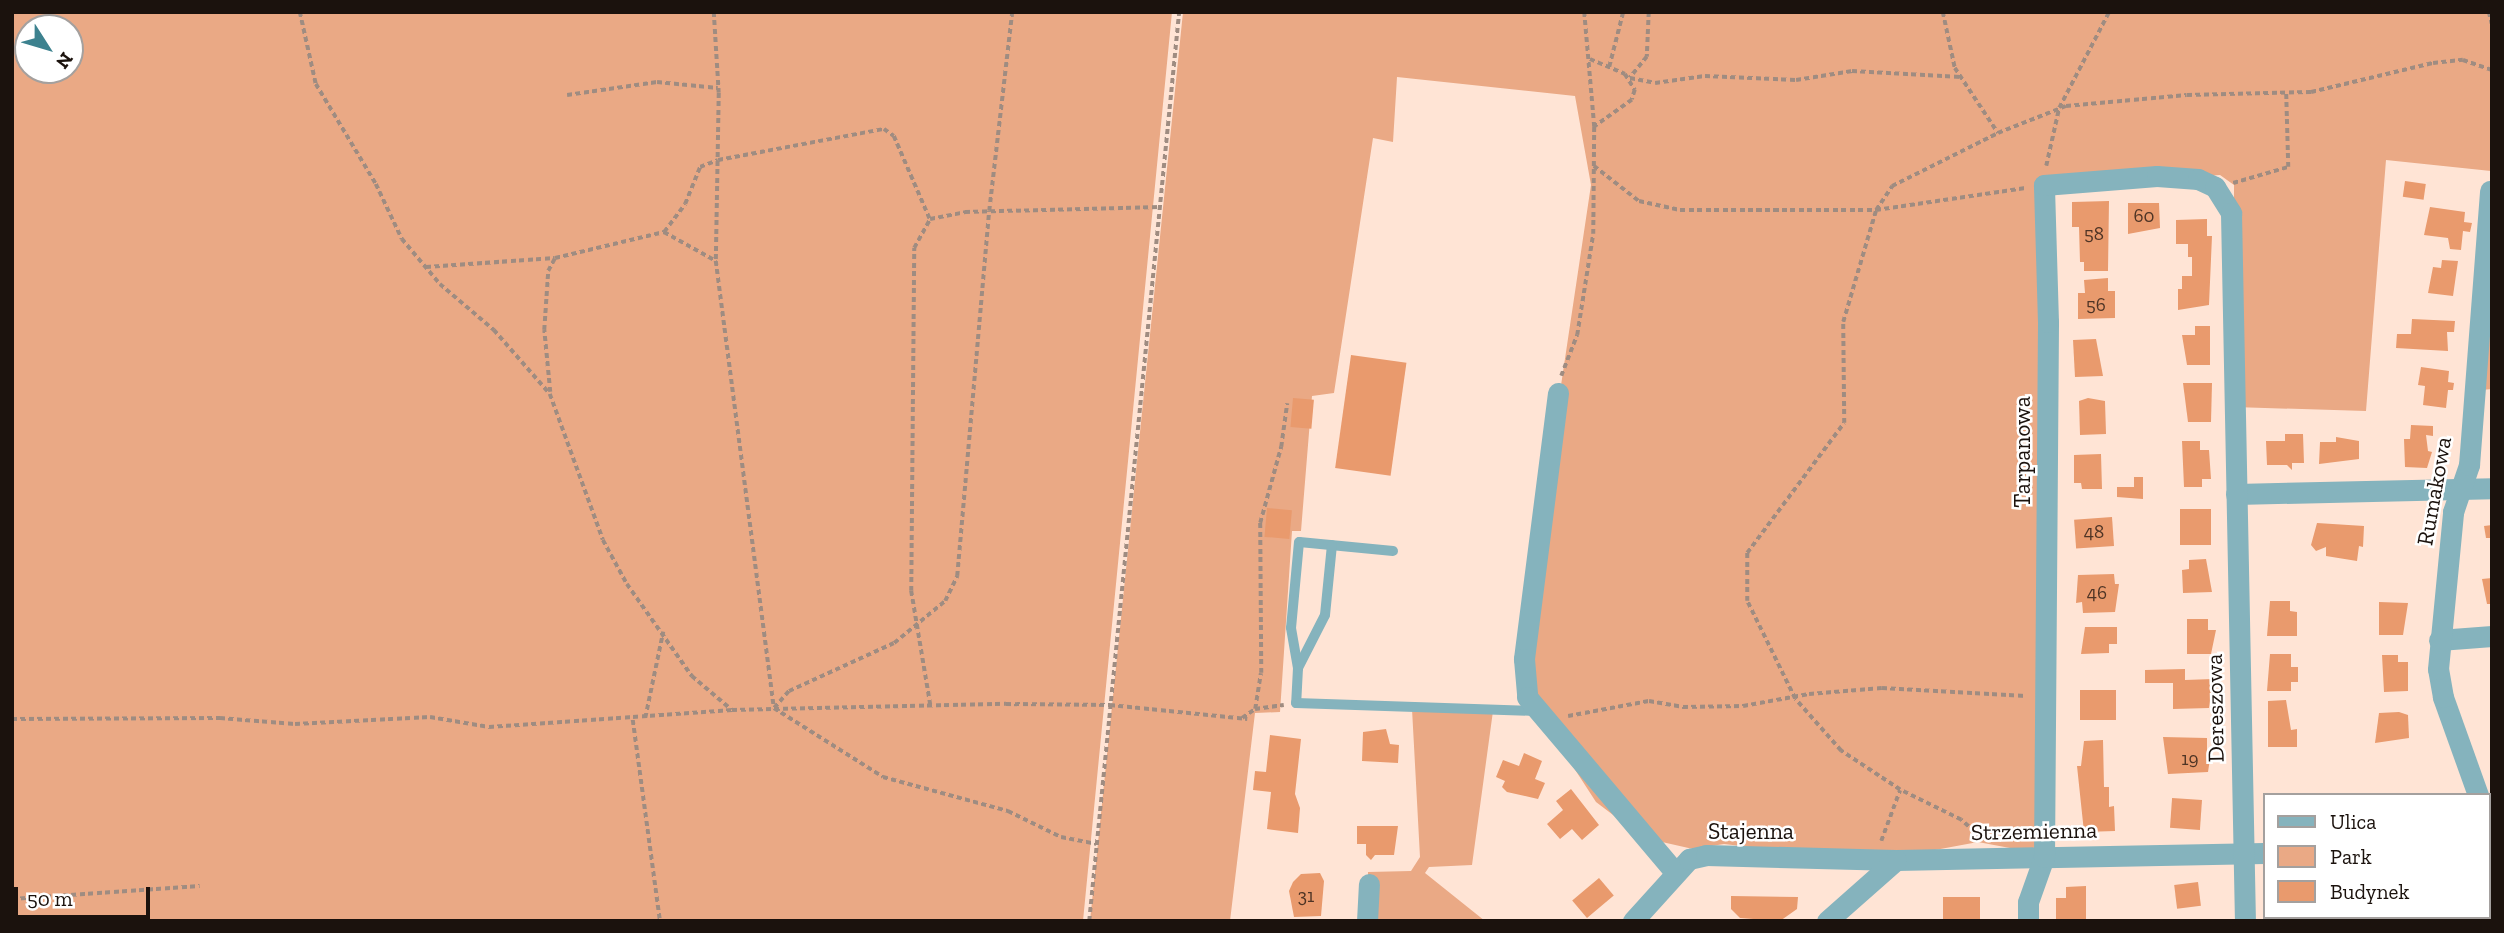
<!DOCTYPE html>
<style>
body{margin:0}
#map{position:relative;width:2504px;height:933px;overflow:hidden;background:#ffe4d5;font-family:"Zilla Slab",serif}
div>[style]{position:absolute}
.green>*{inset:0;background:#eaa985}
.building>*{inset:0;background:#e99a6d;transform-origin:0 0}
.path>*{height:3.5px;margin-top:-1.75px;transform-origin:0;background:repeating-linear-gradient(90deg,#9f8c81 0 5px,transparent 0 8.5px)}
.service>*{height:10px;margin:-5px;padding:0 5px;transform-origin:5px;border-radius:5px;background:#85b3bd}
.minor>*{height:21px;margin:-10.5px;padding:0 10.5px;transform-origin:10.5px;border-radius:10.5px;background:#85b3bd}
span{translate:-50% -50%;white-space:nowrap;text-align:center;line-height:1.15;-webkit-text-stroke:5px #fff;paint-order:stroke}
.number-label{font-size:19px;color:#4e3425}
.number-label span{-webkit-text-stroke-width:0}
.street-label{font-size:23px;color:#1b120d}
.frame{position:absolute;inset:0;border:14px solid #1b120d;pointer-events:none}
.legend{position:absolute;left:2263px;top:793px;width:228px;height:126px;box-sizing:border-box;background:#fff;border:2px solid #a4a09e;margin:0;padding:9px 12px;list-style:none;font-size:21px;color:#1b120d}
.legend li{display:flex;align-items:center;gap:14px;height:35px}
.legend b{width:35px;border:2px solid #a4a09e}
.north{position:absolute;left:14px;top:14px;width:70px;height:70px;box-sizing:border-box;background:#fff;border:2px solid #a4a09e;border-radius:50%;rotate:127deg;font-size:19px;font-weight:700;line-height:28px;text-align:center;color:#1b120d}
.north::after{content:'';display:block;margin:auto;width:24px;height:32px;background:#3d828f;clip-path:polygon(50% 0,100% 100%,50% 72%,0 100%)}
.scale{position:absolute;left:14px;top:887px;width:136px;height:32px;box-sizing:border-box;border:4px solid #1b120d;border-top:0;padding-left:9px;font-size:21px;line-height:24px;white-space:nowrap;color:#1b120d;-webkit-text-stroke:5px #fff;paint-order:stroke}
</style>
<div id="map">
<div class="green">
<div style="clip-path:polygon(evenodd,12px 12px,1172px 12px,1083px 921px,12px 921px,12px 12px,28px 28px,70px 28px,70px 70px,28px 70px,28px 28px)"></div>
<div style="clip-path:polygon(1183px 12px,2492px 12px,2492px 389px,2471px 391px,2491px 171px,2386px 160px,2366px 411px,2234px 407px,2234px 185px,2220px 175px,2045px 186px,2037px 853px,1978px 842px,1935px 850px,1792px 852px,1724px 844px,1693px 849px,1662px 842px,1629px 827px,1596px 802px,1537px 711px,1519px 666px,1591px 185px,1575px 96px,1397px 77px,1393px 142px,1373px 138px,1334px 393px,1312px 396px,1301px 531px,1292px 531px,1280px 712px,1255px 713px,1230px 921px,1090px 921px)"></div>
<div style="clip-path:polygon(1412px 709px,1493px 711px,1472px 865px,1429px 867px,1425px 873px,1485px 921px,1378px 921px,1368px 913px,1368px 872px,1411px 871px,1420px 857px)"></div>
</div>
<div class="building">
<div style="left:2405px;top:181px;width:21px;height:16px;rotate:8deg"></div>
<div style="clip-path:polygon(2109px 201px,2108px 271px,2084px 271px,2084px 262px,2080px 262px,2079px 227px,2072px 227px,2072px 202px)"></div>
<div style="clip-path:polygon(2128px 203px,2159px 203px,2160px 228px,2128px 234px)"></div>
<div style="clip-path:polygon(2430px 207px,2465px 212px,2464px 222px,2472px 223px,2470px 232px,2463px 231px,2461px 250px,2450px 249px,2448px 238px,2424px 235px)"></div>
<div style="clip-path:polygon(2207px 219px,2207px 236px,2212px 236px,2209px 305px,2178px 310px,2178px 289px,2182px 289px,2182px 276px,2192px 276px,2192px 257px,2188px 257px,2188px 244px,2176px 244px,2176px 220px)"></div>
<div style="clip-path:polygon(2442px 260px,2458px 261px,2453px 296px,2428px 293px,2433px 267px,2441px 268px)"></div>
<div style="clip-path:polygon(2108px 278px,2108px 291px,2115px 291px,2115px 318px,2078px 319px,2078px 293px,2085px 293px,2084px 280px)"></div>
<div style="clip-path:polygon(2412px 319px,2455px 321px,2454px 332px,2447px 332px,2448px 351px,2396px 348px,2397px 334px,2411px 334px)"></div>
<div style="clip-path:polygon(2195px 326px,2210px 326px,2210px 365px,2187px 365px,2182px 335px,2195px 335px)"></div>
<div style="clip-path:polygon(2096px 339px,2103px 376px,2075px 377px,2073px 340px)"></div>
<div style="left:1351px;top:355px;width:56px;height:114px;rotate:8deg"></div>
<div style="clip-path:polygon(2421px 367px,2449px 371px,2448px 382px,2454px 383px,2453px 390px,2448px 390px,2446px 408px,2423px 405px,2425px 386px,2418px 385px)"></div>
<div style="clip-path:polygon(2183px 383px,2212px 383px,2211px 422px,2188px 422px)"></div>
<div style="left:1293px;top:398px;width:21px;height:29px;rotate:5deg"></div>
<div style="clip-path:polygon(2088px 398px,2105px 401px,2106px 434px,2080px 435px,2079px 401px)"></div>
<div style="clip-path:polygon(2411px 425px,2433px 426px,2433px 436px,2426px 435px,2428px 451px,2432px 452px,2427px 468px,2405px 467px,2404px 439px,2410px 439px)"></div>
<div style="clip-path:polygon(2285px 434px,2303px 434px,2304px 463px,2292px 463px,2292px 470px,2287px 465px,2267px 465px,2266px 441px,2285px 441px)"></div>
<div style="clip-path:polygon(2336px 437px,2359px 441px,2359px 459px,2319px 464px,2320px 442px,2336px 442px)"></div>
<div style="clip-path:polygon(2182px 441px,2200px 441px,2200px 450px,2209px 450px,2211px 479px,2202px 479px,2202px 487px,2184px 487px)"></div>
<div style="clip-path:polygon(2101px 454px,2102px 489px,2082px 489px,2081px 483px,2074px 483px,2074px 455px)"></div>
<div style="clip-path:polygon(2134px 477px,2143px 477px,2143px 499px,2117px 497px,2117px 487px,2134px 487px)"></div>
<div style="left:1267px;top:508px;width:25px;height:29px;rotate:5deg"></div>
<div style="left:2180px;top:509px;width:31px;height:36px"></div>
<div style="left:2112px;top:517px;width:29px;height:38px;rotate:86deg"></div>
<div style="clip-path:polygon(2317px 523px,2364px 526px,2363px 547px,2359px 546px,2357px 561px,2326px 556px,2326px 547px,2316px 551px,2311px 545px)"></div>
<div style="clip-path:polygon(2492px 525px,2492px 538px,2486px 538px,2484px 526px)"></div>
<div style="clip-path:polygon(2206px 559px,2212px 592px,2183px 593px,2182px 570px,2189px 569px,2189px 560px)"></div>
<div style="clip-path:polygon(2114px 574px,2115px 584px,2119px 584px,2115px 612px,2083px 613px,2082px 602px,2076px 603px,2078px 575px)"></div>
<div style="clip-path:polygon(2492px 578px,2492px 604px,2487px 604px,2482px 579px)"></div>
<div style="clip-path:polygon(2270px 601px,2290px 601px,2290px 611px,2297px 612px,2297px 636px,2267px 636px)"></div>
<div style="clip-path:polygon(2379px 602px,2408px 603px,2403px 635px,2379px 635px)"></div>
<div style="clip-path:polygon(2187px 619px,2208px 619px,2208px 630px,2216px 630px,2211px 654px,2187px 654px)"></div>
<div style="clip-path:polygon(2085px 627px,2117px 627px,2117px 644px,2109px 644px,2109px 653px,2081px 654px)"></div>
<div style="clip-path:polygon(2270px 654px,2291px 654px,2291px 667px,2298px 667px,2298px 682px,2291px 682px,2291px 691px,2267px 691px)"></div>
<div style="clip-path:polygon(2382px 655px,2398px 655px,2398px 662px,2408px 662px,2408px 691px,2384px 692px)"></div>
<div style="clip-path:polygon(2185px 669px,2185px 680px,2213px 679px,2209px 708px,2173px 709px,2173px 683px,2145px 683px,2145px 670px)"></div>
<div style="left:2080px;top:690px;width:36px;height:30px"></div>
<div style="clip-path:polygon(2286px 700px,2291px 730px,2297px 729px,2297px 747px,2268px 747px,2268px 701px)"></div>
<div style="clip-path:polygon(2399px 712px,2408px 715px,2409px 738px,2375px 743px,2379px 713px)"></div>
<div style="clip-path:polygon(1386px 729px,1390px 744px,1399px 745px,1398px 763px,1362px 761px,1363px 732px)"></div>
<div style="clip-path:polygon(1270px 735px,1301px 739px,1295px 794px,1300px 808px,1298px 833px,1267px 829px,1271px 792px,1253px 790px,1255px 771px,1266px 772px)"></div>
<div style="clip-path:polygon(2163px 737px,2207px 738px,2207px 752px,2211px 752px,2208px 772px,2168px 774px)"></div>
<div style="clip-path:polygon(2103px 740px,2104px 787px,2109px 787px,2109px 807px,2114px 806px,2115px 831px,2084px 832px,2077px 766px,2081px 766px,2084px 741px)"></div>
<div style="clip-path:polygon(1524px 753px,1542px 761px,1535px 779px,1545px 783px,1538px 799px,1507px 792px,1502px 787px,1505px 781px,1496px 777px,1503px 760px,1519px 766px)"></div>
<div style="clip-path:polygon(1571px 789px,1599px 825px,1582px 840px,1572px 829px,1560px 839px,1547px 824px,1563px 810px,1556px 801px)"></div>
<div style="left:2202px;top:800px;width:30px;height:30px;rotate:94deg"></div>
<div style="clip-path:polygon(1357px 826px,1398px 826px,1394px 855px,1375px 855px,1371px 860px,1366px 855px,1366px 844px,1357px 844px)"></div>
<div style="clip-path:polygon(1320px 873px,1324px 881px,1321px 916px,1294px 917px,1289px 891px,1293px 882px,1301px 874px)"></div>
<div style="left:1599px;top:878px;width:23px;height:35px;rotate:50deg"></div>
<div style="left:2198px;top:882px;width:24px;height:24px;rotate:83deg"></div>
<div style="clip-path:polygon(2086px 886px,2086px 921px,2056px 921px,2056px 898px,2066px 898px,2066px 887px)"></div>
<div style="clip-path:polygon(1731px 896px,1798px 897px,1797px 909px,1780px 921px,1740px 918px,1731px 909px)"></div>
<div style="left:1943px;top:897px;width:37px;height:24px"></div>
<div style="clip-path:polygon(2488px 897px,2492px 921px,2474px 921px,2488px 917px)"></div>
<div style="left:2267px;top:917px;width:34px;height:4px"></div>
<div style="left:2359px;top:917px;width:36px;height:4px"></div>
</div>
<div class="path">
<div style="left:300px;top:12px;width:74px;rotate:77.5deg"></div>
<div style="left:316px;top:84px;width:117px;rotate:59deg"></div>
<div style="left:376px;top:184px;width:61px;rotate:64.7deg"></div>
<div style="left:402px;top:239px;width:59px;rotate:49.8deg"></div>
<div style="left:440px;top:284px;width:71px;rotate:40.4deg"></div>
<div style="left:494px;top:330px;width:85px;rotate:48.8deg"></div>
<div style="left:550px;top:394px;width:155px;rotate:70deg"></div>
<div style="left:603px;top:540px;width:50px;rotate:61.4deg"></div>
<div style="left:627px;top:584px;width:113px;rotate:54.8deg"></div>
<div style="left:692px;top:676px;width:52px;rotate:40.4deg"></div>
<div style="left:714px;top:12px;width:81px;rotate:86.5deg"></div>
<div style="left:719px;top:93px;width:168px;rotate:91deg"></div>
<div style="left:716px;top:261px;width:451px;rotate:82.6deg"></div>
<div style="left:774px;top:708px;width:129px;rotate:32.3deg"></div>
<div style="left:883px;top:777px;width:130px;rotate:15.2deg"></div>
<div style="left:1008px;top:811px;width:59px;rotate:26.1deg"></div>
<div style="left:1061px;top:837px;width:36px;rotate:11deg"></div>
<div style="left:1649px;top:12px;width:45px;rotate:92.5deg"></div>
<div style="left:1647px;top:57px;width:27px;rotate:129deg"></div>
<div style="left:1630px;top:78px;width:25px;rotate:11deg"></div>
<div style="left:1655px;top:83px;width:50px;rotate:-8deg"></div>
<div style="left:1705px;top:76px;width:91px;rotate:2.5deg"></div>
<div style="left:1796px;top:80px;width:57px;rotate:-9.1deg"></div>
<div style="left:1852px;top:71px;width:109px;rotate:3.2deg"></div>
<div style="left:1943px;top:12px;width:57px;rotate:77.9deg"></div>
<div style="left:1955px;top:68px;width:78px;rotate:56.5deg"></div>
<div style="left:2489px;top:12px;width:12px;rotate:76deg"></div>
<div style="left:1590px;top:59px;width:38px;rotate:23deg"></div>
<div style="left:1625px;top:74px;width:19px;rotate:58deg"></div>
<div style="left:1635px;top:90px;width:10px;rotate:107deg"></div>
<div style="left:1632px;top:100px;width:47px;rotate:144.6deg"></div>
<div style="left:1609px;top:67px;width:57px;rotate:-75.7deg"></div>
<div style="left:567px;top:95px;width:91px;rotate:-8.2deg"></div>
<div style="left:657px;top:82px;width:61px;rotate:5.6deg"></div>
<div style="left:1594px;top:166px;width:57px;rotate:37.9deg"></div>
<div style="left:1639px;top:201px;width:42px;rotate:12.4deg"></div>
<div style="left:1680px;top:210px;width:196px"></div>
<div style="left:1876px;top:210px;width:151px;rotate:-8.4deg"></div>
<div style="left:2046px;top:166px;width:59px;rotate:-77.4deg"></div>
<div style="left:2059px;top:108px;width:108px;rotate:-62.5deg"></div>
<div style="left:2233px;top:183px;width:57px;rotate:-16.2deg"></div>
<div style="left:2288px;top:167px;width:73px;rotate:-91.6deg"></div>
<div style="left:664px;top:232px;width:35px;rotate:-53deg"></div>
<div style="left:685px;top:204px;width:40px;rotate:-68deg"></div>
<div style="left:700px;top:167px;width:19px;rotate:-21deg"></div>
<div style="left:718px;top:160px;width:169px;rotate:-10.6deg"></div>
<div style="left:884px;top:129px;width:12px;rotate:35deg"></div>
<div style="left:894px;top:136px;width:90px;rotate:66.6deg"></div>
<div style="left:426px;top:267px;width:129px;rotate:-4deg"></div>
<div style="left:1561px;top:376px;width:44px;rotate:-68.7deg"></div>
<div style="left:1577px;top:335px;width:102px;rotate:-81deg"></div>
<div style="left:1593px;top:234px;width:107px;rotate:-89.5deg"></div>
<div style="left:1594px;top:127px;width:115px;rotate:-95deg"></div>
<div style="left:550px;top:392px;width:62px;rotate:-95.5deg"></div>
<div style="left:544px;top:330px;width:59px;rotate:-86.1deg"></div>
<div style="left:548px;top:271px;width:15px;rotate:-62deg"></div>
<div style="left:555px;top:258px;width:112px;rotate:-13.4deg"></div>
<div style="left:664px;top:232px;width:60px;rotate:29.1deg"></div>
<div style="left:930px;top:705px;width:116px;rotate:-99.5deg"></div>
<div style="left:911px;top:591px;width:343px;rotate:-89.5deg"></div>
<div style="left:914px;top:248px;width:33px;rotate:-61deg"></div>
<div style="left:930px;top:219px;width:36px;rotate:-11deg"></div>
<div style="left:965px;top:212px;width:195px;rotate:-1.5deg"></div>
<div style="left:774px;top:708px;width:23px;rotate:-49deg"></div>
<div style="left:789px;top:691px;width:115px;rotate:-24.6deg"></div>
<div style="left:894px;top:643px;width:66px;rotate:-39.5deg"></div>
<div style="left:945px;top:601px;width:28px;rotate:-64deg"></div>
<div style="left:957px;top:576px;width:366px;rotate:-85deg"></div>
<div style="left:989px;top:211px;width:200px;rotate:-83.4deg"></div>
<div style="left:1255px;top:709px;width:36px;rotate:-81deg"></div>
<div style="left:1261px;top:673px;width:150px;rotate:-90.4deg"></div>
<div style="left:1260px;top:523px;width:79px;rotate:-74.6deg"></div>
<div style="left:1281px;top:447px;width:44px;rotate:-82.2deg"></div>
<div style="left:1568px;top:716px;width:82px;rotate:-10.5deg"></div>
<div style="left:1649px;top:701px;width:35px;rotate:10deg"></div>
<div style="left:1683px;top:707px;width:60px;rotate:-1deg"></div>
<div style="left:1743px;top:706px;width:67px;rotate:-10.3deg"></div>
<div style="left:1809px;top:694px;width:73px;rotate:-4.7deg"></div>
<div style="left:1882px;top:688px;width:144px;rotate:3.2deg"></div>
<div style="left:645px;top:718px;width:88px;rotate:-78.2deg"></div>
<div style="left:1242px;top:718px;width:16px;rotate:-35deg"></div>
<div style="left:1255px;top:709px;width:29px;rotate:-8deg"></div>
<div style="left:12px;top:719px;width:208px;rotate:-0.3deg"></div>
<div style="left:220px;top:718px;width:75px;rotate:4.6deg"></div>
<div style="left:295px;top:724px;width:135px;rotate:-3deg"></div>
<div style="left:430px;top:717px;width:60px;rotate:9.6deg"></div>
<div style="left:489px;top:727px;width:244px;rotate:-4deg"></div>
<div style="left:732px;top:710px;width:274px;rotate:-1.3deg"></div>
<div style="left:1006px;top:704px;width:104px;rotate:0.6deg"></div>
<div style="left:1110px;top:705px;width:138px;rotate:5.8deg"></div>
<div style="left:633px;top:720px;width:203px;rotate:82.3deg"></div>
<div style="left:1981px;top:838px;width:27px;rotate:-138deg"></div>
<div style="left:1961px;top:820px;width:68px;rotate:-153.8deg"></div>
<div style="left:1900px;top:790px;width:71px;rotate:-146.5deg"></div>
<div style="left:1841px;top:751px;width:69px;rotate:-131.5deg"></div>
<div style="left:1795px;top:699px;width:109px;rotate:-116.1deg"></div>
<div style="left:1747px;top:601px;width:48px;rotate:-90deg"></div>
<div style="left:1747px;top:553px;width:162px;rotate:-53.3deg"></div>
<div style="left:1844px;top:423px;width:101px;rotate:-90.6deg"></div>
<div style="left:1843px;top:322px;width:117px;rotate:-73.6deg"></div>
<div style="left:1876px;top:210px;width:29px;rotate:-56deg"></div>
<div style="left:1892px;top:186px;width:119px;rotate:-26.6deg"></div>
<div style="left:1998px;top:133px;width:73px;rotate:-21.7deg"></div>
<div style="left:2066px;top:106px;width:121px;rotate:-5.2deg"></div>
<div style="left:2187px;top:95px;width:124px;rotate:-1.4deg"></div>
<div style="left:2311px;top:92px;width:125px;rotate:-13.4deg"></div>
<div style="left:2433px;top:63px;width:30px;rotate:-6deg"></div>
<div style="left:2463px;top:60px;width:31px;rotate:19deg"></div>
<div style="left:1881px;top:841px;width:54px;rotate:-69.6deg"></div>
<div style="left:12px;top:899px;width:188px;rotate:-4deg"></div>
<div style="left:1089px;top:921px;width:913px;rotate:-84.35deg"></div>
</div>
<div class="service">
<div style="left:1393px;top:551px;width:94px;rotate:-174.5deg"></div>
<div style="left:1299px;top:542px;width:86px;rotate:95.3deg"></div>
<div style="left:1291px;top:628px;width:41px;rotate:80.1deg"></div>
<div style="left:1298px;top:668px;width:35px;rotate:93deg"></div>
<div style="left:1296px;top:703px;width:240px;rotate:1.9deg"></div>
<div style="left:1298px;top:668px;width:59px;rotate:-63deg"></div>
<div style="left:1325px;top:615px;width:70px;rotate:-84.3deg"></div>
</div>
<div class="minor">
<div style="left:1558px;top:393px;width:268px;rotate:97.3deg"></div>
<div style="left:1524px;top:659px;width:38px;rotate:85deg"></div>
<div style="left:1527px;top:697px;width:229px;rotate:49.8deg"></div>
<div style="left:2236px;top:494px;width:256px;rotate:-1.3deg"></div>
<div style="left:2439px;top:640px;width:53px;rotate:-4.3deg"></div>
<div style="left:2478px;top:795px;width:104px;rotate:-109.7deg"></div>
<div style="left:2443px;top:697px;width:28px;rotate:-100deg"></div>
<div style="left:2438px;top:669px;width:158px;rotate:-84.5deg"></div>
<div style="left:2453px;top:512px;width:50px;rotate:-71.2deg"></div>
<div style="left:2469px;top:465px;width:275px;rotate:-85.6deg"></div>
<div style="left:2488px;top:823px;width:11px;rotate:68deg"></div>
<div style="left:1367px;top:921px;width:37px;rotate:-87deg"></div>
<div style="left:1633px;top:921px;width:84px;rotate:-47.9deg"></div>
<div style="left:1689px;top:859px;width:17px;rotate:-13deg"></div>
<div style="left:1706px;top:855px;width:190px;rotate:1.5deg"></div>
<div style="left:1896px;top:860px;width:368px;rotate:-1.1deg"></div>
<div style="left:1827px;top:921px;width:92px;rotate:-41.5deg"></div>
<div style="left:2028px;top:921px;width:19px;rotate:-90deg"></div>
<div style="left:2028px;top:902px;width:48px;rotate:-70.4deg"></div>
<div style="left:2044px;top:857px;width:535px;rotate:-89.57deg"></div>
<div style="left:2048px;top:322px;width:137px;rotate:-91.7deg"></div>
<div style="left:2044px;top:185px;width:113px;rotate:-4.6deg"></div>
<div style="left:2157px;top:176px;width:41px;rotate:4.2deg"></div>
<div style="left:2198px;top:179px;width:19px;rotate:25deg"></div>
<div style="left:2215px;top:187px;width:31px;rotate:58deg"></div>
<div style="left:2231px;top:213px;width:708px;rotate:88.87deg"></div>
</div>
<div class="number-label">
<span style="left:2144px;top:216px">60</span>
<span style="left:2094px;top:234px">58</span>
<span style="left:2096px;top:305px">56</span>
<span style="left:2094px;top:532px">48</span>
<span style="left:2097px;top:593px">46</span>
<span style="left:2190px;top:759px">19</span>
<span style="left:1306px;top:896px">31</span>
</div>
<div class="street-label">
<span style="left:2022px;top:452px;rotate:-90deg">Tarpanowa</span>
<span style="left:2434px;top:491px;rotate:-80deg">Rumakowa</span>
<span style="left:2215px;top:708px;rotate:-91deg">Dereszowa</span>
<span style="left:1751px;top:831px">Stajenna</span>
<span style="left:2034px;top:831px;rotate:-1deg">Strzemienna</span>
</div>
<div class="frame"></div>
<ul class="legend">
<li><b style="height:9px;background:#85b3bd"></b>Ulica</li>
<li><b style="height:19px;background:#eaa985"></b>Park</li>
<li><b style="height:19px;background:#e99a6d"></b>Budynek</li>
</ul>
<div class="north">N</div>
<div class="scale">50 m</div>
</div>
